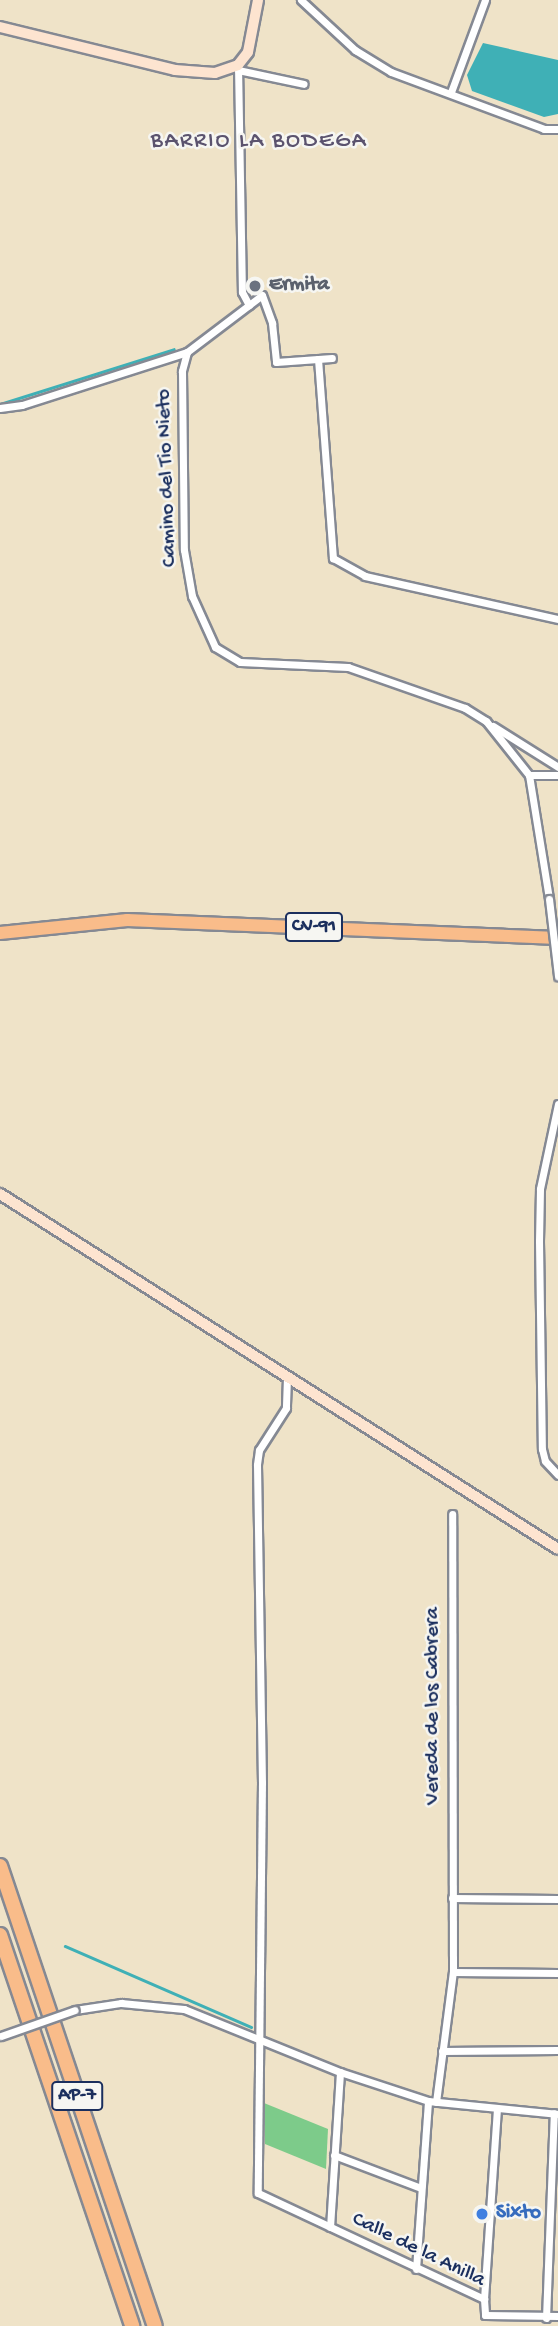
<!DOCTYPE html>
<style>
body{margin:0}
#map{position:relative;width:558px;height:2326px;overflow:hidden;background:#efe3c8;font-family:"Gochi Hand",sans-serif}
div>[style]{position:absolute}
.green>*{inset:0;background:#7dcb8a}
.water>*{inset:0;background:#3fb0b6}
.stream>*{height:2.5px;margin:-1.25px;padding:0 1.25px;transform-origin:1.25px;border-radius:1.25px;background:#3fb0b6}
.roads{filter:drop-shadow(2px 0 #858993) drop-shadow(-2px 0 #858993) drop-shadow(0 2px #858993) drop-shadow(0 -2px #858993)}
.street>*{height:7px;margin:-3.5px;padding:0 3.5px;transform-origin:3.5px;border-radius:3.5px;background:#fff}
.secondary>*{height:10px;margin:-5px;padding:0 5px;transform-origin:5px;border-radius:5px;background:#fde4d0}
.primary>*{height:12px;margin:-6px;padding:0 6px;transform-origin:6px;border-radius:6px;background:#f9bc8a}
.highway>*{height:14px;margin:-7px;padding:0 7px;transform-origin:7px;border-radius:7px;background:#f9bc8a}
.bridges{filter:drop-shadow(2px 0 #858993) drop-shadow(-2px 0 #858993) drop-shadow(0 2px #858993) drop-shadow(0 -2px #858993)}
.street-bridge>*{height:7px;margin:-3.5px;padding:0 3.5px;transform-origin:3.5px;border-radius:3.5px;background:#fff}
.dots>*{width:19px;height:19px;translate:-50% -50%;box-sizing:border-box;border:4px solid #f6f6f2;border-radius:50%}
span{translate:-50% -50%;white-space:nowrap;text-align:center;line-height:1.15;-webkit-text-stroke:5px #f6f6f2;paint-order:stroke}
.shield-label span{padding:2px 5px;background:#f6f6f2;border:2px solid;border-radius:5px;-webkit-text-stroke-width:0}
.shield-label{font-size:19px;color:#1b2f5e;font-weight:700}
.worship-label{font-size:21px;color:#5b616d;font-weight:700}
.left{translate:0 -50%;text-align:left}
.street-label{font-size:21px;color:#1b2f5e}
.shop-label{font-size:21px;color:#366cbe;font-weight:700}
.neighbourhood-label{font-size:23px;color:#5b536e;letter-spacing:2px}
</style>
<div id="map">
<div class="green">
<div style="clip-path:polygon(264px 2103px,328px 2129px,326px 2169px,265px 2144px)"></div>
</div>
<div class="water">
<div style="clip-path:polygon(483px 43px,558px 60px,558px 114px,544px 117px,472px 91px,467px 75px)"></div>
</div>
<div class="stream">
<div style="left:0;top:404px;width:182px;rotate:-17.5deg"></div>
<div style="left:65px;top:1946px;width:203px;rotate:23.5deg"></div>
</div>
<div class="roads">
<div class="street">
<div style="left:301px;top:0;width:74px;rotate:42.8deg"></div>
<div style="left:355px;top:50px;width:42px;rotate:31.4deg"></div>
<div style="left:391px;top:72px;width:163px;rotate:20.4deg"></div>
<div style="left:544px;top:129px;width:14px"></div>
<div style="left:238px;top:65px;width:227px;rotate:89deg"></div>
<div style="left:242px;top:292px;width:15px;rotate:62deg"></div>
<div style="left:238px;top:70px;width:67px;rotate:12deg"></div>
<div style="left:451px;top:92px;width:98px;rotate:-69.7deg"></div>
<div style="left:187px;top:352px;width:20px;rotate:105deg"></div>
<div style="left:182px;top:371px;width:179px;rotate:89.4deg"></div>
<div style="left:184px;top:550px;width:47px;rotate:80.1deg"></div>
<div style="left:192px;top:596px;width:56px;rotate:65.7deg"></div>
<div style="left:215px;top:647px;width:29px;rotate:31deg"></div>
<div style="left:240px;top:662px;width:108px;rotate:2.7deg"></div>
<div style="left:348px;top:667px;width:124px;rotate:19.3deg"></div>
<div style="left:465px;top:708px;width:25px;rotate:32deg"></div>
<div style="left:486px;top:721px;width:69px;rotate:51.5deg"></div>
<div style="left:529px;top:775px;width:126px;rotate:80.8deg"></div>
<div style="left:318px;top:359px;width:200px;rotate:85.7deg"></div>
<div style="left:333px;top:558px;width:37px;rotate:29deg"></div>
<div style="left:365px;top:576px;width:198px;rotate:12.6deg"></div>
<div style="left:0;top:408px;width:22px;rotate:-8deg"></div>
<div style="left:22px;top:405px;width:173px;rotate:-17.8deg"></div>
<div style="left:187px;top:352px;width:94px;rotate:-37.2deg"></div>
<div style="left:262px;top:295px;width:30px;rotate:70deg"></div>
<div style="left:272px;top:323px;width:39px;rotate:84deg"></div>
<div style="left:276px;top:362px;width:56px;rotate:-4.1deg"></div>
<div style="left:493px;top:726px;width:77px;rotate:32.2deg"></div>
<div style="left:529px;top:775px;width:29px"></div>
<div style="left:558px;top:1104px;width:87px;rotate:102deg"></div>
<div style="left:540px;top:1189px;width:52px;rotate:91.1deg"></div>
<div style="left:539px;top:1241px;width:208px;rotate:89.2deg"></div>
<div style="left:542px;top:1449px;width:12px;rotate:76deg"></div>
<div style="left:545px;top:1461px;width:19px;rotate:47deg"></div>
<div style="left:287px;top:1377px;width:31px;rotate:92deg"></div>
<div style="left:286px;top:1408px;width:50px;rotate:122.7deg"></div>
<div style="left:259px;top:1450px;width:15px;rotate:98deg"></div>
<div style="left:257px;top:1465px;width:317px;rotate:89.1deg"></div>
<div style="left:262px;top:1782px;width:411px;rotate:90.6deg"></div>
<div style="left:258px;top:2193px;width:250px;rotate:25.1deg"></div>
<div style="left:484px;top:2299px;width:16px;rotate:86deg"></div>
<div style="left:485px;top:2315px;width:73px;rotate:0.8deg"></div>
<div style="left:452px;top:1898px;width:106px;rotate:0.5deg"></div>
<div style="left:453px;top:1972px;width:105px;rotate:0.5deg"></div>
<div style="left:75px;top:2010px;width:47px;rotate:-8.7deg"></div>
<div style="left:121px;top:2003px;width:63px;rotate:5.4deg"></div>
<div style="left:184px;top:2009px;width:168px;rotate:22deg"></div>
<div style="left:340px;top:2072px;width:93px;rotate:18.2deg"></div>
<div style="left:428px;top:2101px;width:131px;rotate:5.7deg"></div>
<div style="left:442px;top:2051px;width:116px;rotate:-0.5deg"></div>
<div style="left:436px;top:2102px;width:132px;rotate:-82.6deg"></div>
<div style="left:453px;top:1971px;width:457px;rotate:-90.1deg"></div>
<div style="left:334px;top:2155px;width:93px;rotate:20.8deg"></div>
<div style="left:330px;top:2227px;width:155px;rotate:-86.3deg"></div>
<div style="left:416px;top:2269px;width:168px;rotate:-85.9deg"></div>
<div style="left:484px;top:2299px;width:191px;rotate:-86.1deg"></div>
<div style="left:546px;top:2318px;width:205px;rotate:-87.8deg"></div>
</div>
<div class="secondary">
<div style="left:0;top:27px;width:180px;rotate:13.8deg"></div>
<div style="left:175px;top:70px;width:40px;rotate:4.3deg"></div>
<div style="left:215px;top:73px;width:24px;rotate:-19deg"></div>
<div style="left:238px;top:65px;width:16px;rotate:-52deg"></div>
<div style="left:248px;top:52px;width:53px;rotate:-79.1deg"></div>
<div style="left:0;top:1194px;width:661px;rotate:32.46deg"></div>
</div>
<div class="primary">
<div style="left:0;top:933px;width:128px;rotate:-5.8deg"></div>
<div style="left:127px;top:920px;width:431px;rotate:2.4deg"></div>
</div>
<div class="highway">
<div style="left:0;top:1866px;width:485px;rotate:71.4deg"></div>
<div style="left:0;top:1935px;width:413px;rotate:71.3deg"></div>
</div>
</div>
<div class="bridges">
<div class="street-bridge">
<div style="left:549px;top:899px;width:78px;rotate:83.3deg"></div>
<div style="left:1px;top:2036px;width:78px;rotate:-19.4deg"></div>
</div>
</div>
<div class="dots">
<div style="left:255px;top:286px;background:#6b7280"></div>
<div style="left:482px;top:2214px;background:#3f7fe0"></div>
</div>
<div class="shield-label">
<span style="left:314px;top:927px">CV-91</span>
<span style="left:77px;top:2096px">AP-7</span>
</div>
<div class="worship-label">
<span class="left" style="left:269px;top:286px">Ermita</span>
</div>
<div class="street-label">
<span style="left:168px;top:478px;rotate:-92deg">Camino del Tio Nieto</span>
<span style="left:434px;top:1706px;rotate:-90deg">Vereda de los Cabrera</span>
<span style="left:418px;top:2251px;rotate:26deg">Calle de la Anilla</span>
</div>
<div class="shop-label">
<span class="left" style="left:496px;top:2214px">Sixto</span>
</div>
<div class="neighbourhood-label">
<span style="left:259px;top:142px">BARRIO LA BODEGA</span>
</div>
</div>
